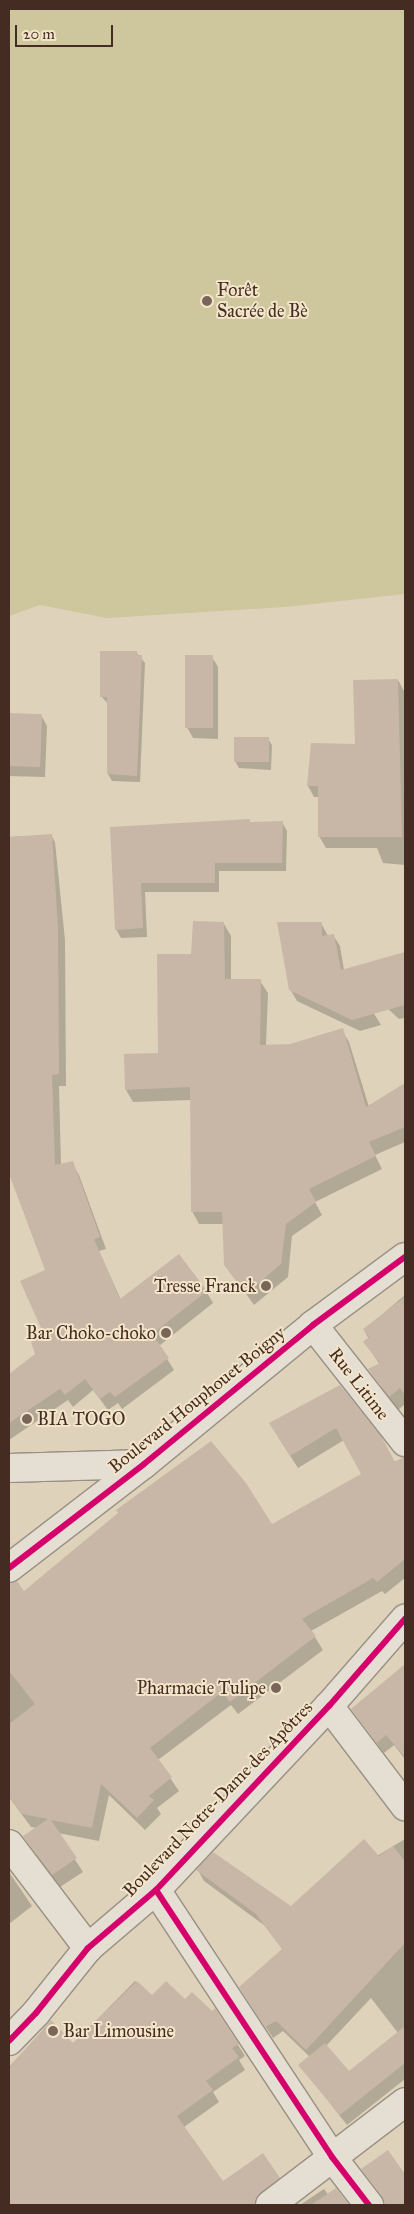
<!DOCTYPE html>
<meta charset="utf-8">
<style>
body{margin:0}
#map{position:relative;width:414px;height:2214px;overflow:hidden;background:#ded2bb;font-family:"IM FELL Great Primer",serif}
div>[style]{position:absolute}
.green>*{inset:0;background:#cec69d}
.shadow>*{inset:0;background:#0003}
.building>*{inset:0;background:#c8b7a7;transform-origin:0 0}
.roads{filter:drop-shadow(1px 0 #998f82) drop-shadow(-1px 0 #998f82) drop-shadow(0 1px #998f82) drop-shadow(0 -1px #998f82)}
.minor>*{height:28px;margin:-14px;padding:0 14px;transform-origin:14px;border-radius:14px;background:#e5dfd3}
.cycleway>*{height:6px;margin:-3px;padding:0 3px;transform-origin:3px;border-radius:3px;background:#d6006c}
.dots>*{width:14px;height:14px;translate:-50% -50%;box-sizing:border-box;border:2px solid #f3e5ca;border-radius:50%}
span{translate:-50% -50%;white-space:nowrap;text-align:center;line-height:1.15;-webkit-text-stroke:4px #f3e5ca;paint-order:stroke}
.poi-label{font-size:18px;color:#442c23}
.left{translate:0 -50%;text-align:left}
.right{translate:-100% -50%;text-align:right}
.street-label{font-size:18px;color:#442c23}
.frame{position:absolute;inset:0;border:10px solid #442c23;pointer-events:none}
.scale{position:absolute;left:15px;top:25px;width:98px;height:22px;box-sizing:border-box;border:2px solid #442c23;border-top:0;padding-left:6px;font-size:15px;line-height:18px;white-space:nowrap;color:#442c23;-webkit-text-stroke:4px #f3e5ca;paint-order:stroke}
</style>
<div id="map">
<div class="green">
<div style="clip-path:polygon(9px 9px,405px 9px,405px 594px,285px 607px,107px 618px,40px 605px,9px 616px)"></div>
</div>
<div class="shadow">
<div style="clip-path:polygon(102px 652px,136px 652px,145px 663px,140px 782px,112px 781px,108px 774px,108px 704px,102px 697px)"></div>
<div style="clip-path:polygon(212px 657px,218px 667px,218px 739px,193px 738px,187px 727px)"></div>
<div style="clip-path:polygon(398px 680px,404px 691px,405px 865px,383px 863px,377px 848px,326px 848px,319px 836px,319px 797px,314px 797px,308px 786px,356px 745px)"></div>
<div style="clip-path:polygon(9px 714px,41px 715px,47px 726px,45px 777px,9px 776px)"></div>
<div style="clip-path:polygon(268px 739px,272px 745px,271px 770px,239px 768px,235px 761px)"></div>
<div style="clip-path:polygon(282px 822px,287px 831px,286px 871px,219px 871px,219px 892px,145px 892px,147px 937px,121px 938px,116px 929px,112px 829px)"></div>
<div style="clip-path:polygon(51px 835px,55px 842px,65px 940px,66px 1086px,59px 1086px,61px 1165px,72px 1163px,79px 1175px,106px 1249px,99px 1251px,121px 1300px,206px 1291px,213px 1303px,159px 1346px,174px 1370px,122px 1409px,118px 1403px,108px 1410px,93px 1390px,73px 1407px,68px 1400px,9px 1440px,9px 1375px,37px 1354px,46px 1338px,46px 1271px,9px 1173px,9px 909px,48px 881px,9px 881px,9px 837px)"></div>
<div style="clip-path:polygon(321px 923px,328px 936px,333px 935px,340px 946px,344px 970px,347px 969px,381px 1025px,360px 1031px,297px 1001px,290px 989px)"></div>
<div style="clip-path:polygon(224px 924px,231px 936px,231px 981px,260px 981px,268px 993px,266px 1046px,290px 1045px,342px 1030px,349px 1042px,369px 1107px,405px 1085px,405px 1142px,375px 1155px,382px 1169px,315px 1202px,322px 1215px,292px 1236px,288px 1277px,254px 1305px,225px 1264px,224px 1224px,199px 1224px,192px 1211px,191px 1100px,133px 1102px,126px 1090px,159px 1054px,192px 955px)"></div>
<div style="clip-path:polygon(405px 953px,405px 1018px,399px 1019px,356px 979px,350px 969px)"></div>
<div style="clip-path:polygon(405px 1295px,405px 1404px,398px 1410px,370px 1370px,380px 1365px,365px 1342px,369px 1339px,364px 1330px)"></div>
<div style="clip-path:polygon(340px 1386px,394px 1462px,405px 1457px,405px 1578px,385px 1594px,382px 1591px,311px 1631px,323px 1650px,238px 1714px,231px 1705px,158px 1760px,179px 1791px,157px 1808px,161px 1814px,145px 1830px,109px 1795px,99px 1841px,58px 1833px,83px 1872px,60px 1887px,24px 1837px,37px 1828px,31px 1827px,9px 1797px,9px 1591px,18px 1584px,24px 1593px,272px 1526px,363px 1474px,344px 1440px,298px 1468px,278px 1437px)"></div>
<div style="clip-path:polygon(405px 1665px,405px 1759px,394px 1745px,384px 1753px,353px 1710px)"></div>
<div style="clip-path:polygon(evenodd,405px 1839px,405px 2079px,347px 2125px,300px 2065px,310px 2057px,283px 2031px,273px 2038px,247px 1999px,283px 1950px,264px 1925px,204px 1881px,198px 1870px,291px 1908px,405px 1839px,371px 1998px,398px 2033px,349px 2072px,326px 2046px,371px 1998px)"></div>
<div style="clip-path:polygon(9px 1872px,32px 1906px,9px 1924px)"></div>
<div style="clip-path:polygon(135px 1981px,152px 1997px,185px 2001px,212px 2013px,215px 2010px,238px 2045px,245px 2056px,239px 2060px,245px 2070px,213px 2092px,219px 2102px,184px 2127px,223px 2182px,279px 2178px,286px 2190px,269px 2205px,9px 2205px,9px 2067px,51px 2022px,73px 2044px)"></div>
<div style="clip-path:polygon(324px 2189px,336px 2205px,300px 2205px)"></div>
</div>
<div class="building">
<div style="clip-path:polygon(100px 651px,137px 651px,137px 655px,142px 655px,137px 776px,107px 774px,107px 697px,100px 697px)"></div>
<div style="left:185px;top:655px;width:28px;height:73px"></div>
<div style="clip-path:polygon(398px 679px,402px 837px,318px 837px,318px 786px,307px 786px,311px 743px,355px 744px,353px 680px)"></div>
<div style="left:9px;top:713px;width:33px;height:53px;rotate:2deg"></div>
<div style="left:234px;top:737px;width:35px;height:25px"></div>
<div style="clip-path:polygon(250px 819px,250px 822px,283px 821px,282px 863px,215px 863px,215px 883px,141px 883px,143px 928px,115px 930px,110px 827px)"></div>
<div style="clip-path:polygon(52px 834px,58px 927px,59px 1074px,52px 1075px,55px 1165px,73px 1161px,100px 1237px,94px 1239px,120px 1299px,179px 1254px,207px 1291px,152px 1334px,169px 1358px,115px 1397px,110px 1392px,100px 1399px,85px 1379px,65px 1395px,60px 1389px,9px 1423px,9px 1374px,35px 1354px,31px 1342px,45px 1337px,20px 1281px,45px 1270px,9px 1173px,9px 837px)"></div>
<div style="clip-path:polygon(193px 921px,224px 922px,225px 979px,261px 979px,260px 1045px,290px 1044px,343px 1028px,366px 1107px,405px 1083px,405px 1127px,369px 1142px,376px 1156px,309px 1189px,316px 1202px,286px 1224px,281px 1264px,246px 1294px,224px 1265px,222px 1212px,191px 1212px,190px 1087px,125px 1090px,124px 1054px,158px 1053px,157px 954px,191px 954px)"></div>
<div style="clip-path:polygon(277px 922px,322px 922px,322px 936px,334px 934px,341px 970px,405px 952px,405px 1005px,352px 1020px,289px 990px)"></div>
<div style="clip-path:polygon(405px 1297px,405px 1395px,400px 1388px,389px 1397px,368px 1369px,380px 1363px,363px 1342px,369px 1337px,363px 1329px)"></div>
<div style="clip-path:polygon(340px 1385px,381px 1436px,395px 1462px,405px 1457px,405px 1559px,377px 1582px,373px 1578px,302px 1619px,316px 1636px,230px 1702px,222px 1692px,150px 1748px,172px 1777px,149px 1796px,154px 1800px,137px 1818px,101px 1784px,92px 1828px,51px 1820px,77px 1858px,52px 1875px,23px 1836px,48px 1819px,22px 1814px,9px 1796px,9px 1724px,35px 1704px,9px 1671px,9px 1583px,17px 1581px,24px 1591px,118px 1513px,116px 1510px,211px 1441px,246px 1483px,272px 1524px,361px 1474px,336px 1428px,290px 1456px,269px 1423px)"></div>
<div style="clip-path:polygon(405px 1664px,405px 1757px,386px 1735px,377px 1743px,351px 1709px)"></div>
<div style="clip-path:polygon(364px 1839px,379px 1856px,393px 1846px,405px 1861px,405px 1943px,306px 2050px,276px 2021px,265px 2027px,239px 1987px,282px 1949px,256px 1914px,196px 1870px,213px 1852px,291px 1906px)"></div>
<div style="clip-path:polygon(137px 1981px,152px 1995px,166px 1981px,185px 1999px,192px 1992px,212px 2011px,215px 2008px,239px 2044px,232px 2048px,239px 2057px,206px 2081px,213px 2090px,177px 2116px,223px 2181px,263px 2153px,280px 2178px,260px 2193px,255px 2205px,9px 2205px,9px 2068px,51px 2020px,73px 2043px)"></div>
<div style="clip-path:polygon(405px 2026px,405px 2063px,340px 2115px,298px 2065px,325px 2043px,349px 2071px)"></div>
<div style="clip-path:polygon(388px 2150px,405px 2174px,405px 2205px,384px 2205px,381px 2195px,361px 2169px)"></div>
<div style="clip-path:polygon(336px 2188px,349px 2205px,311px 2205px)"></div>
</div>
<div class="roads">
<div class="minor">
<div style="left:313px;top:1325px;width:149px;rotate:51.8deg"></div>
<div style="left:9px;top:1468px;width:135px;rotate:-1.7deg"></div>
<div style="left:9px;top:1568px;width:170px;rotate:-37.6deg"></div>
<div style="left:144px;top:1464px;width:219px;rotate:-39.4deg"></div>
<div style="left:313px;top:1325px;width:114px;rotate:-36.5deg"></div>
<div style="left:329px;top:1706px;width:126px;rotate:52.8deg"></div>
<div style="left:9px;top:1844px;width:131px;rotate:52.8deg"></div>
<div style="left:156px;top:1890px;width:320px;rotate:56.6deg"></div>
<div style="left:332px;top:2157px;width:61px;rotate:52.4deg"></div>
<div style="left:9px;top:2041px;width:39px;rotate:-46deg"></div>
<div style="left:36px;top:2013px;width:83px;rotate:-51.3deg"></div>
<div style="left:88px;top:1948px;width:89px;rotate:-40.5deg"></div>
<div style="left:156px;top:1890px;width:253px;rotate:-46.8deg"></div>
<div style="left:329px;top:1706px;width:116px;rotate:-48.9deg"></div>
<div style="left:270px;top:2205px;width:170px;rotate:-37.3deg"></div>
</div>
</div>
<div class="cycleway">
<div style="left:9px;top:1568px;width:170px;rotate:-37.6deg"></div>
<div style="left:144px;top:1464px;width:219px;rotate:-39.4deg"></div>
<div style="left:313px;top:1325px;width:114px;rotate:-36.5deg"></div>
<div style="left:156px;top:1890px;width:320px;rotate:56.6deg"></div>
<div style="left:332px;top:2157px;width:61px;rotate:52.4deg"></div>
<div style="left:9px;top:2041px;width:39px;rotate:-46deg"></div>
<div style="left:36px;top:2013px;width:83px;rotate:-51.3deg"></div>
<div style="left:88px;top:1948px;width:89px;rotate:-40.5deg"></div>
<div style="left:156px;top:1890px;width:253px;rotate:-46.8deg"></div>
<div style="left:329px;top:1706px;width:116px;rotate:-48.9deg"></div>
</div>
<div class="dots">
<div style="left:207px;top:301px;background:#7a6658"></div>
<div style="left:266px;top:1286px;background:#7a6658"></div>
<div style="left:166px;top:1333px;background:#7a6658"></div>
<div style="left:27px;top:1419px;background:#7a6658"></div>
<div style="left:276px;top:1688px;background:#7a6658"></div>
<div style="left:53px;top:2031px;background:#7a6658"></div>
</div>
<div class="poi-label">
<span class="left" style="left:217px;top:301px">Forêt<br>Sacrée de Bè</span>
<span class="right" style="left:256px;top:1286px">Tresse Franck</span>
<span class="right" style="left:156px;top:1333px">Bar Choko-choko</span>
<span class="left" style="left:37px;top:1419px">BIA TOGO</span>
<span class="right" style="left:266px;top:1688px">Pharmacie Tulipe</span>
<span class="left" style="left:63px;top:2031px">Bar Limousine</span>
</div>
<div class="street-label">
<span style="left:359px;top:1384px;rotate:52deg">Rue Litime</span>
<span style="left:197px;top:1400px;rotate:-39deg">Boulevard Houphouet Boigny</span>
<span style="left:218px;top:1799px;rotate:-46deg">Boulevard Notre-Dame des Apôtres</span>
</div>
<div class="frame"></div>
<div class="scale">20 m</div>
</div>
